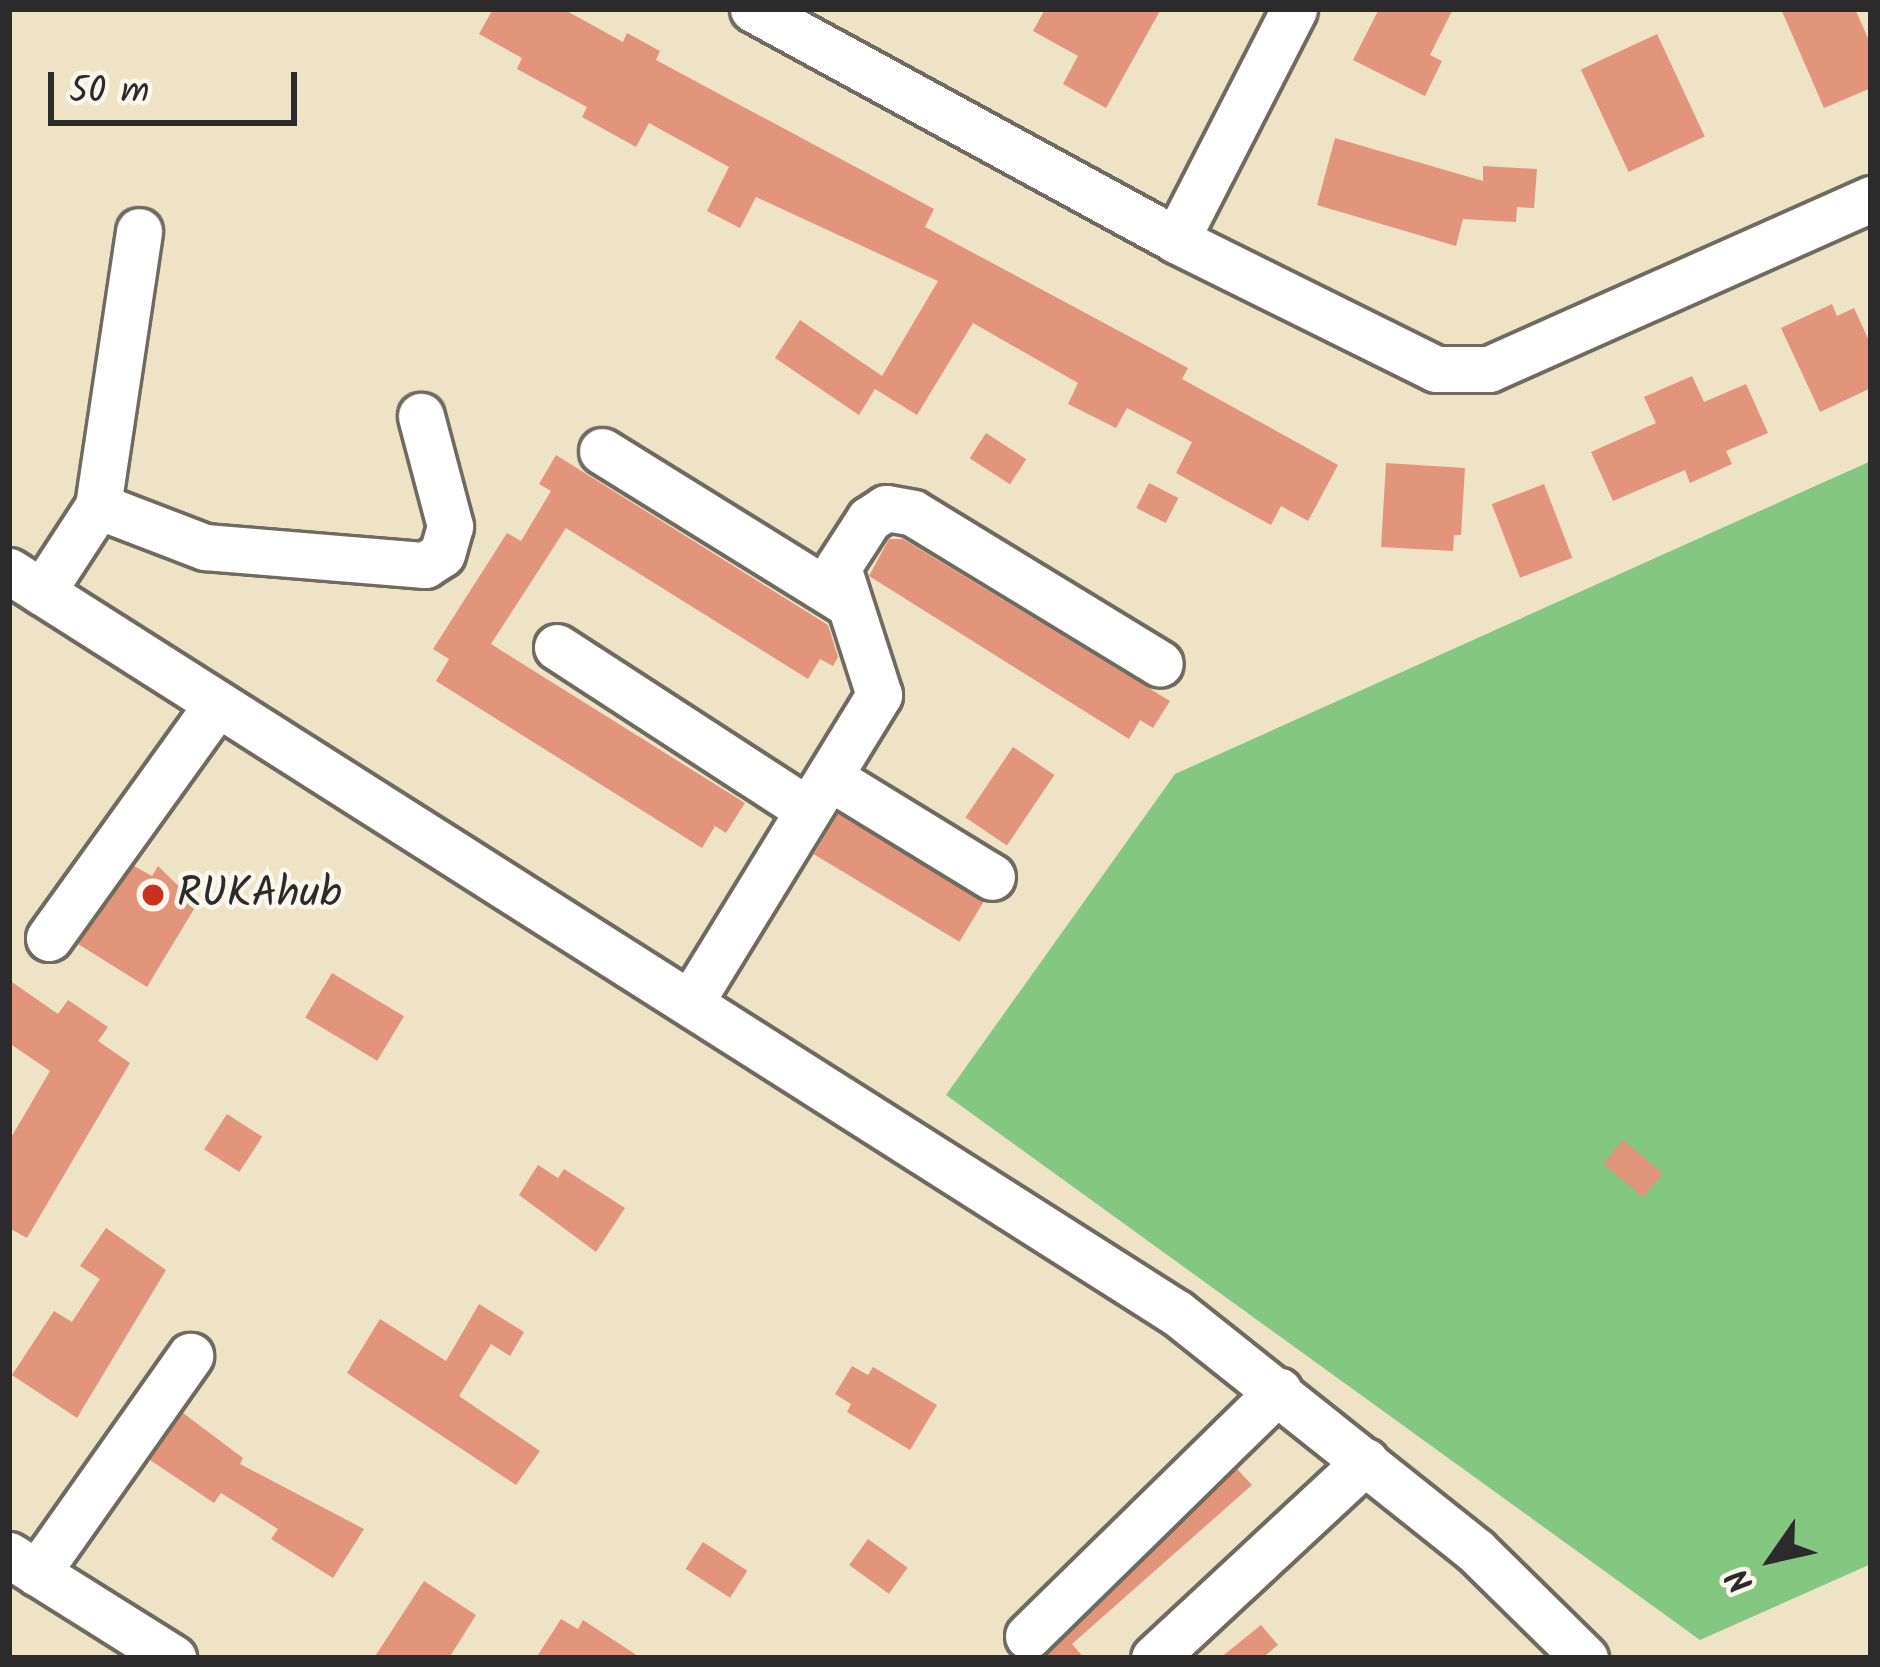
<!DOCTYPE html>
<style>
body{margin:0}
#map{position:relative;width:1880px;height:1667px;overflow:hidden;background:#eee3c4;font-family:Kalam,sans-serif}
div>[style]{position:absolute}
.green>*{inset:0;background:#83c781}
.building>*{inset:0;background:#e3957c;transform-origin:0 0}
.roads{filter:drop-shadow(3px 0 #6f6b61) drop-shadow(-3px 0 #6f6b61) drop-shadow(0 3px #6f6b61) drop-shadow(0 -3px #6f6b61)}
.minor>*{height:45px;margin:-22.5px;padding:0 22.5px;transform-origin:22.5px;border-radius:22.5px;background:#fff}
.dots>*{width:33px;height:33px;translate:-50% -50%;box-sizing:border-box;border:6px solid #fbf7ec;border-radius:50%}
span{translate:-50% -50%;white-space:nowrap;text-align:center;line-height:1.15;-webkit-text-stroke:9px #fbf7ec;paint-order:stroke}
.poi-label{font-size:42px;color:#2b2b2b}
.left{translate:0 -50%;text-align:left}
.frame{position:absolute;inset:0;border:12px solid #2b2b2b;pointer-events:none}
.north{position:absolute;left:1712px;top:1499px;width:120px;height:120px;-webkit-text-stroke:9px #fbf7ec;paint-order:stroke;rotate:236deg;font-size:33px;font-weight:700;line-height:48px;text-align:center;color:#2b2b2b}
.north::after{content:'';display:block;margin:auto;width:42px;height:54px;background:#2b2b2b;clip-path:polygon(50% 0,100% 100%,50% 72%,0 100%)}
.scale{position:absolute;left:48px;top:72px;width:249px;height:54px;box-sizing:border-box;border:6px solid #2b2b2b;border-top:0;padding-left:15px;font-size:36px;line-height:42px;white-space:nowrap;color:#2b2b2b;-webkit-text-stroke:9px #fbf7ec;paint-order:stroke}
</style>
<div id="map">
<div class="green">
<div style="clip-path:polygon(1871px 461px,1871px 1564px,1700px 1640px,946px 1095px,1175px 774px)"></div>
</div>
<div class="building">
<div style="clip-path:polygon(493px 9px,563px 9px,623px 42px,627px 33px,660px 51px,656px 60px,934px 209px,925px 227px,1188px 368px,1182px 379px,1338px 465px,1308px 521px,1281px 506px,1271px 525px,1176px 473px,1192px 442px,1127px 408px,1116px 428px,1068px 404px,1078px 383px,973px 323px,917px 415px,875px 389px,859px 415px,775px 358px,800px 320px,882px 376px,938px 281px,756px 197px,740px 228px,707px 211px,729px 167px,649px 123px,636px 147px,582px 117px,587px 107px,517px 69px,522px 58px,479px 34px)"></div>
<div style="clip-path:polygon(1045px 9px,1161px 9px,1106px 108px,1063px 84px,1078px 56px,1033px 31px)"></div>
<div style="clip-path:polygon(1379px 9px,1453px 9px,1430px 55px,1442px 61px,1425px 96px,1353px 60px)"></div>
<div style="clip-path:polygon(1781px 9px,1855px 9px,1871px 45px,1871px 88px,1824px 108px)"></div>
<div style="left:1657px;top:34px;width:113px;height:84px;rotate:65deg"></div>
<div style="clip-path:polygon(1335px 138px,1483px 181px,1483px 166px,1537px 169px,1534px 208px,1517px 207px,1516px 222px,1463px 219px,1456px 246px,1317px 205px)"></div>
<div style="clip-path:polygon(1832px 304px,1837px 316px,1854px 308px,1871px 345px,1871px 388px,1820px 412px,1781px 328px)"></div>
<div style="clip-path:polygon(1692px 376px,1704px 402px,1746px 384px,1768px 433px,1726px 451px,1732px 464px,1690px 483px,1685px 470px,1613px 501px,1591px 452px,1656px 423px,1644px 397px)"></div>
<div style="left:986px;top:433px;width:48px;height:30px;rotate:33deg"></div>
<div style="clip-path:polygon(556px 455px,828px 625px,838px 657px,833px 666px,820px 659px,808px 679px,566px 528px,491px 644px,745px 803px,726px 833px,715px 826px,702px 848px,436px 681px,449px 659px,433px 649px,507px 533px,521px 541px,551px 491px,539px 484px)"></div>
<div style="clip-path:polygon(1386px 463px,1465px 468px,1461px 535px,1454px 535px,1453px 551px,1381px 547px)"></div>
<div style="left:1149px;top:483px;width:33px;height:28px;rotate:27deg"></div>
<div style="left:1544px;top:484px;width:79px;height:56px;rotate:69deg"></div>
<div style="clip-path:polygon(889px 539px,903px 539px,1170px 701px,1153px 728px,1140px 720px,1129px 739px,869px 576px)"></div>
<div style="left:1013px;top:747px;width:50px;height:85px;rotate:34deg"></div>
<div style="left:838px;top:814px;width:170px;height:47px;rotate:31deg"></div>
<div style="clip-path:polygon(134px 866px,152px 876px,158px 866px,197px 904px,147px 987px,78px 944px)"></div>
<div style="left:332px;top:973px;width:84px;height:52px;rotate:31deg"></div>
<div style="clip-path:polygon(9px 980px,58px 1014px,68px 1000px,108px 1027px,98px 1041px,130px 1063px,27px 1238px,9px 1228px,9px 1141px,50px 1071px,9px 1043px)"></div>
<div style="left:227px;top:1114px;width:42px;height:42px;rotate:33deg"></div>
<div style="left:1623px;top:1140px;width:52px;height:31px;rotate:40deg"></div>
<div style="clip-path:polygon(538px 1165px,558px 1178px,564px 1169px,625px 1208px,596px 1252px,519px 1195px)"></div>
<div style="clip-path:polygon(106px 1228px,166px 1270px,77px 1418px,12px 1375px,54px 1311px,72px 1322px,100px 1279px,80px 1266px)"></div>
<div style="clip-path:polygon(479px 1304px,524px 1332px,510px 1356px,491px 1344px,459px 1396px,540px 1451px,516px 1485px,347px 1373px,380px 1319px,446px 1361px)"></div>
<div style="clip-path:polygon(852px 1366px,868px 1375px,873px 1367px,937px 1405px,910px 1450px,847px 1412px,851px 1404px,835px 1394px)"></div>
<div style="clip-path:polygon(183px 1413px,243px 1458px,240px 1464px,364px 1529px,333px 1578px,271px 1539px,278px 1529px,221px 1493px,214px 1503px,150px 1460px)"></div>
<div style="clip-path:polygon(1237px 1469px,1252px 1485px,1072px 1644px,1084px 1658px,1042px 1658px)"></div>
<div style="left:868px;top:1539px;width:49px;height:32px;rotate:36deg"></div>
<div style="left:703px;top:1542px;width:53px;height:32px;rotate:33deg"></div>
<div style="clip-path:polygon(424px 1581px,476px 1615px,449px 1658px,374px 1658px)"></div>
<div style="clip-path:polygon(561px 1619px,578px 1629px,583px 1620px,641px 1658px,536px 1658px)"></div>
<div style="clip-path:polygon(1261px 1625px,1278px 1645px,1262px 1658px,1220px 1658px)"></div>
</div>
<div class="roads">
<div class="minor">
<div style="left:753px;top:9px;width:482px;rotate:28.6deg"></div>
<div style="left:1176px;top:240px;width:290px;rotate:26.4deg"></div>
<div style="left:1436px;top:369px;width:53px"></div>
<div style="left:1489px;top:369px;width:418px;rotate:-24deg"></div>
<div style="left:1176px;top:240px;width:259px;rotate:-62.9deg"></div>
<div style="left:602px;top:451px;width:285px;rotate:31.8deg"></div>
<div style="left:98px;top:506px;width:115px;rotate:21deg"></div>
<div style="left:205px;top:547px;width:221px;rotate:4.7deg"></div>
<div style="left:425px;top:565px;width:20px;rotate:-33deg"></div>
<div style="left:442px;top:554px;width:29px;rotate:-74deg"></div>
<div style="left:450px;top:526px;width:114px;rotate:-104.8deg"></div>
<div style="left:9px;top:571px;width:1384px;rotate:32.43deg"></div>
<div style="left:1177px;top:1313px;width:382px;rotate:38.5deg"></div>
<div style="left:1476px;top:1551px;width:153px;rotate:44.5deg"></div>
<div style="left:42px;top:592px;width:103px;rotate:-56.9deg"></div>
<div style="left:98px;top:506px;width:278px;rotate:-81.5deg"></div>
<div style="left:557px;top:647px;width:299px;rotate:33deg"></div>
<div style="left:829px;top:777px;width:191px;rotate:31.5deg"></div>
<div style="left:49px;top:938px;width:286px;rotate:-54.3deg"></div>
<div style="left:692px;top:1000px;width:358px;rotate:-58.5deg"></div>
<div style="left:879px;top:695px;width:134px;rotate:-107.8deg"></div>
<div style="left:838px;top:567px;width:57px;rotate:-57.1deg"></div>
<div style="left:869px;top:519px;width:20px;rotate:-33deg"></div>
<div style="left:886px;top:508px;width:27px;rotate:10deg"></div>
<div style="left:913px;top:513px;width:289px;rotate:31.4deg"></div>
<div style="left:9px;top:1555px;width:194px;rotate:32.1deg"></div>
<div style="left:37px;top:1573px;width:266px;rotate:-54.8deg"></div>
<div style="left:1028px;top:1636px;width:351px;rotate:-44.4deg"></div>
<div style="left:1154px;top:1658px;width:289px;rotate:-42.9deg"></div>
</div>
</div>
<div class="dots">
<div style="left:153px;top:895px;background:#c8321e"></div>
</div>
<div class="poi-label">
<span class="left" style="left:177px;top:895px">RUKAhub</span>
</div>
<div class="frame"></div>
<div class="north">N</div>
<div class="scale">50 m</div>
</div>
